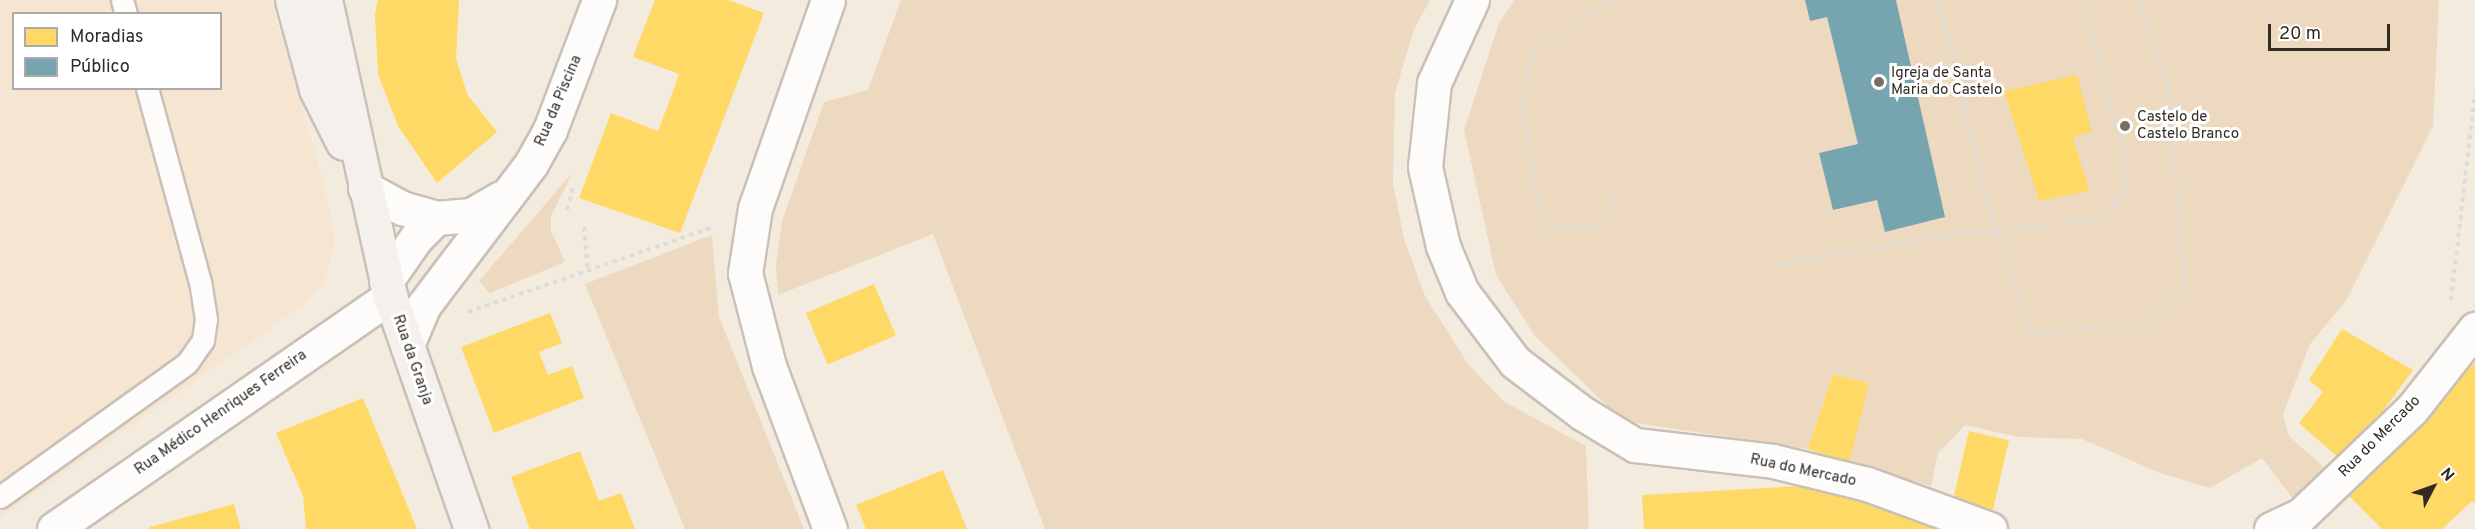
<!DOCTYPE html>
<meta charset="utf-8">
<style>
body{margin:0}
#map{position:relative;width:2475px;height:529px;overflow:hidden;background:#f4ebdf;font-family:Overpass,sans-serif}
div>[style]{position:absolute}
.built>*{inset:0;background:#f5e5d1}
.green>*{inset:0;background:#edd9bf}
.homes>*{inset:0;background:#ffd966;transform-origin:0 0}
.public>*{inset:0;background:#76a5af}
.path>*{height:4px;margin-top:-2px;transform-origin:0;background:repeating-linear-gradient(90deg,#dedcd8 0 4.5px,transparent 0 9px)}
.roads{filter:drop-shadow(2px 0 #c9c1b8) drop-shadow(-2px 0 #c9c1b8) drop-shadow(0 2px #c9c1b8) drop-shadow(0 -2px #c9c1b8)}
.service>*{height:21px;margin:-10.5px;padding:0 10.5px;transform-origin:10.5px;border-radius:10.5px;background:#fdfcfa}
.minor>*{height:33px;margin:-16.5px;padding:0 16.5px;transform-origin:16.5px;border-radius:16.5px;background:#fdfcfa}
.secondary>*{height:33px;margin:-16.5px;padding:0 16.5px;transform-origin:16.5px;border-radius:16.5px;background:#f4f1ed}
.dots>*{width:16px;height:16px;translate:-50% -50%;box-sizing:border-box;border:3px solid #fff;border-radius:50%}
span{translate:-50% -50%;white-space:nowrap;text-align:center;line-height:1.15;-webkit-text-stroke:6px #fff;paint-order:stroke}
.poi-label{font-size:15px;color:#322b24}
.left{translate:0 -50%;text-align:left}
.street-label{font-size:15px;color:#322b24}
.legend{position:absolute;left:12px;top:12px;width:210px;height:78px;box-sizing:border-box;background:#fff;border:2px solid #adaaa7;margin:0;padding:8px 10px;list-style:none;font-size:18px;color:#322b24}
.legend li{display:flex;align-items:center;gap:12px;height:30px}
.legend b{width:30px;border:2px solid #adaaa7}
.north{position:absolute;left:2403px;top:457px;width:60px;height:60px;-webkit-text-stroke:4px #fff;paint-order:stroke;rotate:49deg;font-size:16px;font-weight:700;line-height:24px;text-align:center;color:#322b24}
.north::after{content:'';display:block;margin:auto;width:21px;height:27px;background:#322b24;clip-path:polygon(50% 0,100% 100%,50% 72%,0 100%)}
.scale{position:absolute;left:2268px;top:24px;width:122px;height:27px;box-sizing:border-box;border:3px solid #322b24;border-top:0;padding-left:8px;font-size:18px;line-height:21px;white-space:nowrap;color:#322b24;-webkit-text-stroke:4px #fff;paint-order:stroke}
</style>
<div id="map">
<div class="built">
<div style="clip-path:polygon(evenodd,0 0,271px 0,326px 192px,335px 243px,324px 282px,306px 303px,0 518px,0 0,14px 14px,220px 14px,220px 88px,14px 88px,14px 14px)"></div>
</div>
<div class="green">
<div style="clip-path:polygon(901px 0,1430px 0,1414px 29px,1395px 93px,1393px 183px,1404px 239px,1425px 296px,1468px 364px,1503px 401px,1586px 446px,1589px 529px,1045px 529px,933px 234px,778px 295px,776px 264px,782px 221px,824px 102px,868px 90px)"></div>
<div style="clip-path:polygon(1514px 0,2439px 0,2433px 126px,2346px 301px,2310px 344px,2283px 414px,2289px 436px,2328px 471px,2297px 504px,2262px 458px,2210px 488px,2160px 473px,2082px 439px,2019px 437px,1965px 425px,1938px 453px,1931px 486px,1849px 463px,1868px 383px,1833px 374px,1808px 449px,1623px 421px,1535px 336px,1496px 275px,1464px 130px,1499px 23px)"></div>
<div style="clip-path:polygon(573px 172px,551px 216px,551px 231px,565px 262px,490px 293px,479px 281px)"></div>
<div style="clip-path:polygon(712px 235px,719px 317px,804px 529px,685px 529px,585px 284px)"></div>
</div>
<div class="homes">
<div style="clip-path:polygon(378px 0,459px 0,456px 58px,467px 94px,497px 132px,437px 183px,398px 126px,378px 74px,375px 14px)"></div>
<div style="clip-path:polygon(655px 0,728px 0,764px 13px,680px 233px,579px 198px,611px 113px,658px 131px,669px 102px,679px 74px,633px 57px)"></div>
<div style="clip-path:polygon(2077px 75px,2092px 131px,2073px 137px,2089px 191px,2039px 201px,2004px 91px)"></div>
<div style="left:874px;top:284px;width:56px;height:74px;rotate:67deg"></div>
<div style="clip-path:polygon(550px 313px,562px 343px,539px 352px,548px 375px,572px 366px,584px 398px,494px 433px,461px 347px)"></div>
<div style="clip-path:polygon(2342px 329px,2413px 370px,2371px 427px,2340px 459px,2299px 423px,2323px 392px,2309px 380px)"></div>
<div style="clip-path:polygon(2475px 363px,2475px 504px,2472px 501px,2442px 529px,2382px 529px,2344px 491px)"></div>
<div style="clip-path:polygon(1833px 374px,1869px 383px,1849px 463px,1808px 449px)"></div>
<div style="clip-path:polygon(363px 398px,417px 529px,306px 529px,303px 496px,276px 433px)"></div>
<div style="left:1969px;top:431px;width:41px;height:77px;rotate:13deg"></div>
<div style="clip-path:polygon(580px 451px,599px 501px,621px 493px,635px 529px,530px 529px,511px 477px)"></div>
<div style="clip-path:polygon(943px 470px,967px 529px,866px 529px,856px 505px)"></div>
<div style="clip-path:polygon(1819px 485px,1971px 529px,1644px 529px,1642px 495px)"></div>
<div style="clip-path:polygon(234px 504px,241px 529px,149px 529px,150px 527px)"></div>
</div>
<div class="public">
<div style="clip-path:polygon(1805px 0,1896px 0,1945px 217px,1885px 232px,1877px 200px,1833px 210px,1819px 153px,1858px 144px,1827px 17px,1810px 21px)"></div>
</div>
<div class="path">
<div style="left:1614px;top:0;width:93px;rotate:147.7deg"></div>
<div style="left:1535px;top:50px;width:57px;rotate:103.3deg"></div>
<div style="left:1522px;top:105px;width:126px;rotate:79.9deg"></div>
<div style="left:1544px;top:229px;width:58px;rotate:-3deg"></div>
<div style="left:1602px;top:226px;width:40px;rotate:-66.6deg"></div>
<div style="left:1938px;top:0;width:237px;rotate:76.1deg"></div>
<div style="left:1995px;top:230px;width:109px;rotate:71.9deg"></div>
<div style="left:2029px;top:334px;width:116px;rotate:-4.4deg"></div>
<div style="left:2145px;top:325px;width:53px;rotate:-42.7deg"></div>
<div style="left:2184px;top:289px;width:206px;rotate:-94.2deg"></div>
<div style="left:2169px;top:84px;width:89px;rotate:-109.7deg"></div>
<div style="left:567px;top:210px;width:23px;rotate:-75deg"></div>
<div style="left:584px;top:227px;width:43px;rotate:84.7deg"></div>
<div style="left:1767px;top:266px;width:190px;rotate:-9.7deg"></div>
<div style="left:1954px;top:234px;width:135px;rotate:-5.5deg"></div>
<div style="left:2088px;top:221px;width:32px;rotate:-28deg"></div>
<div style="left:2116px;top:206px;width:36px;rotate:-69deg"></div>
<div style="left:2129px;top:172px;width:178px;rotate:-105deg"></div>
<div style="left:2451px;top:300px;width:209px;rotate:-83.4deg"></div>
<div style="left:468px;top:312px;width:259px;rotate:-19.1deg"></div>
</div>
<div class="roads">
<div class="service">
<div style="left:122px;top:0;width:15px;rotate:74deg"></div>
<div style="left:0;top:497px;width:230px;rotate:-35.6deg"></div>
<div style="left:187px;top:363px;width:28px;rotate:-55deg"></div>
<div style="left:203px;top:340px;width:21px;rotate:-82deg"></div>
<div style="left:206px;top:319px;width:37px;rotate:-99deg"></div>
<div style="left:200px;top:282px;width:201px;rotate:-105.3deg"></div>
</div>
<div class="minor">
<div style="left:828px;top:0;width:220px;rotate:109.3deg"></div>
<div style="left:755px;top:208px;width:66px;rotate:98.7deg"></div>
<div style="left:745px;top:273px;width:96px;rotate:75.5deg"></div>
<div style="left:769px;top:366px;width:174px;rotate:69.5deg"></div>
<div style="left:1472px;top:0;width:91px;rotate:114.6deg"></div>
<div style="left:1434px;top:83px;width:84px;rotate:96.1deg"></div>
<div style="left:1425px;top:167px;width:81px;rotate:77.2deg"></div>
<div style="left:1443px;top:246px;width:50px;rotate:67.6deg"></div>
<div style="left:1462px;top:292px;width:88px;rotate:52.9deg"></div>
<div style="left:1515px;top:362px;width:84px;rotate:37.3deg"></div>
<div style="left:1582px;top:413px;width:62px;rotate:31.1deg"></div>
<div style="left:1635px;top:445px;width:139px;rotate:6.6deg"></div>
<div style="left:1773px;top:461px;width:97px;rotate:13.7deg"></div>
<div style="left:1867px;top:484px;width:131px;rotate:20.1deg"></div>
<div style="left:365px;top:188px;width:42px;rotate:28.4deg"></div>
<div style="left:402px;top:208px;width:35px;rotate:16deg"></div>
<div style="left:436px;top:218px;width:35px;rotate:-5deg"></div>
<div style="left:471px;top:215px;width:34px;rotate:-30deg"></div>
<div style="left:386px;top:281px;width:52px;rotate:-55.1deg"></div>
<div style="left:416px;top:238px;width:28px;rotate:-45deg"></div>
<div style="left:407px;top:345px;width:43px;rotate:-67deg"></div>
<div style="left:424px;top:305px;width:177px;rotate:-52.8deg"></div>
<div style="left:531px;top:164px;width:39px;rotate:-61deg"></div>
<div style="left:550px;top:130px;width:139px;rotate:-69.3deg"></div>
<div style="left:54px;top:529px;width:409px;rotate:-34.7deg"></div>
<div style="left:2271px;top:529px;width:33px;rotate:-25deg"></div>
<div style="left:2301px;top:515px;width:153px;rotate:-43.7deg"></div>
<div style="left:2412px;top:409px;width:102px;rotate:-51.8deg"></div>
</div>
<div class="secondary">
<div style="left:292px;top:0;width:92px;rotate:74.9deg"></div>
<div style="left:316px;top:89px;width:60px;rotate:63.4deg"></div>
<div style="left:325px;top:0;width:303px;rotate:77.6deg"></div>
<div style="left:390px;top:296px;width:247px;rotate:70.8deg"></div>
</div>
</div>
<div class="dots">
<div style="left:1879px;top:82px;background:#766e65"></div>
<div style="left:2125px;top:126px;background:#766e65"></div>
</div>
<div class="poi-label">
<span class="left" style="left:1891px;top:82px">Igreja de Santa<br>Maria do Castelo</span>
<span class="left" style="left:2137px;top:126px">Castelo de<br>Castelo Branco</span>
</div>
<div class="street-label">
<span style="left:559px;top:101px;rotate:-67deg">Rua da Piscina</span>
<span style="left:412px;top:360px;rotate:71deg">Rua da Granja</span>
<span style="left:221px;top:413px;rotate:-35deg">Rua Médico Henriques Ferreira</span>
<span style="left:2380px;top:437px;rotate:-45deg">Rua do Mercado</span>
<span style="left:1803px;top:471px;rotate:12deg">Rua do Mercado</span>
</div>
<ul class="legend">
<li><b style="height:16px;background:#ffd966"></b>Moradias</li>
<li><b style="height:16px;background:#76a5af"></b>Público</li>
</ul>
<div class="north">N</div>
<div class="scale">20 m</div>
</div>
